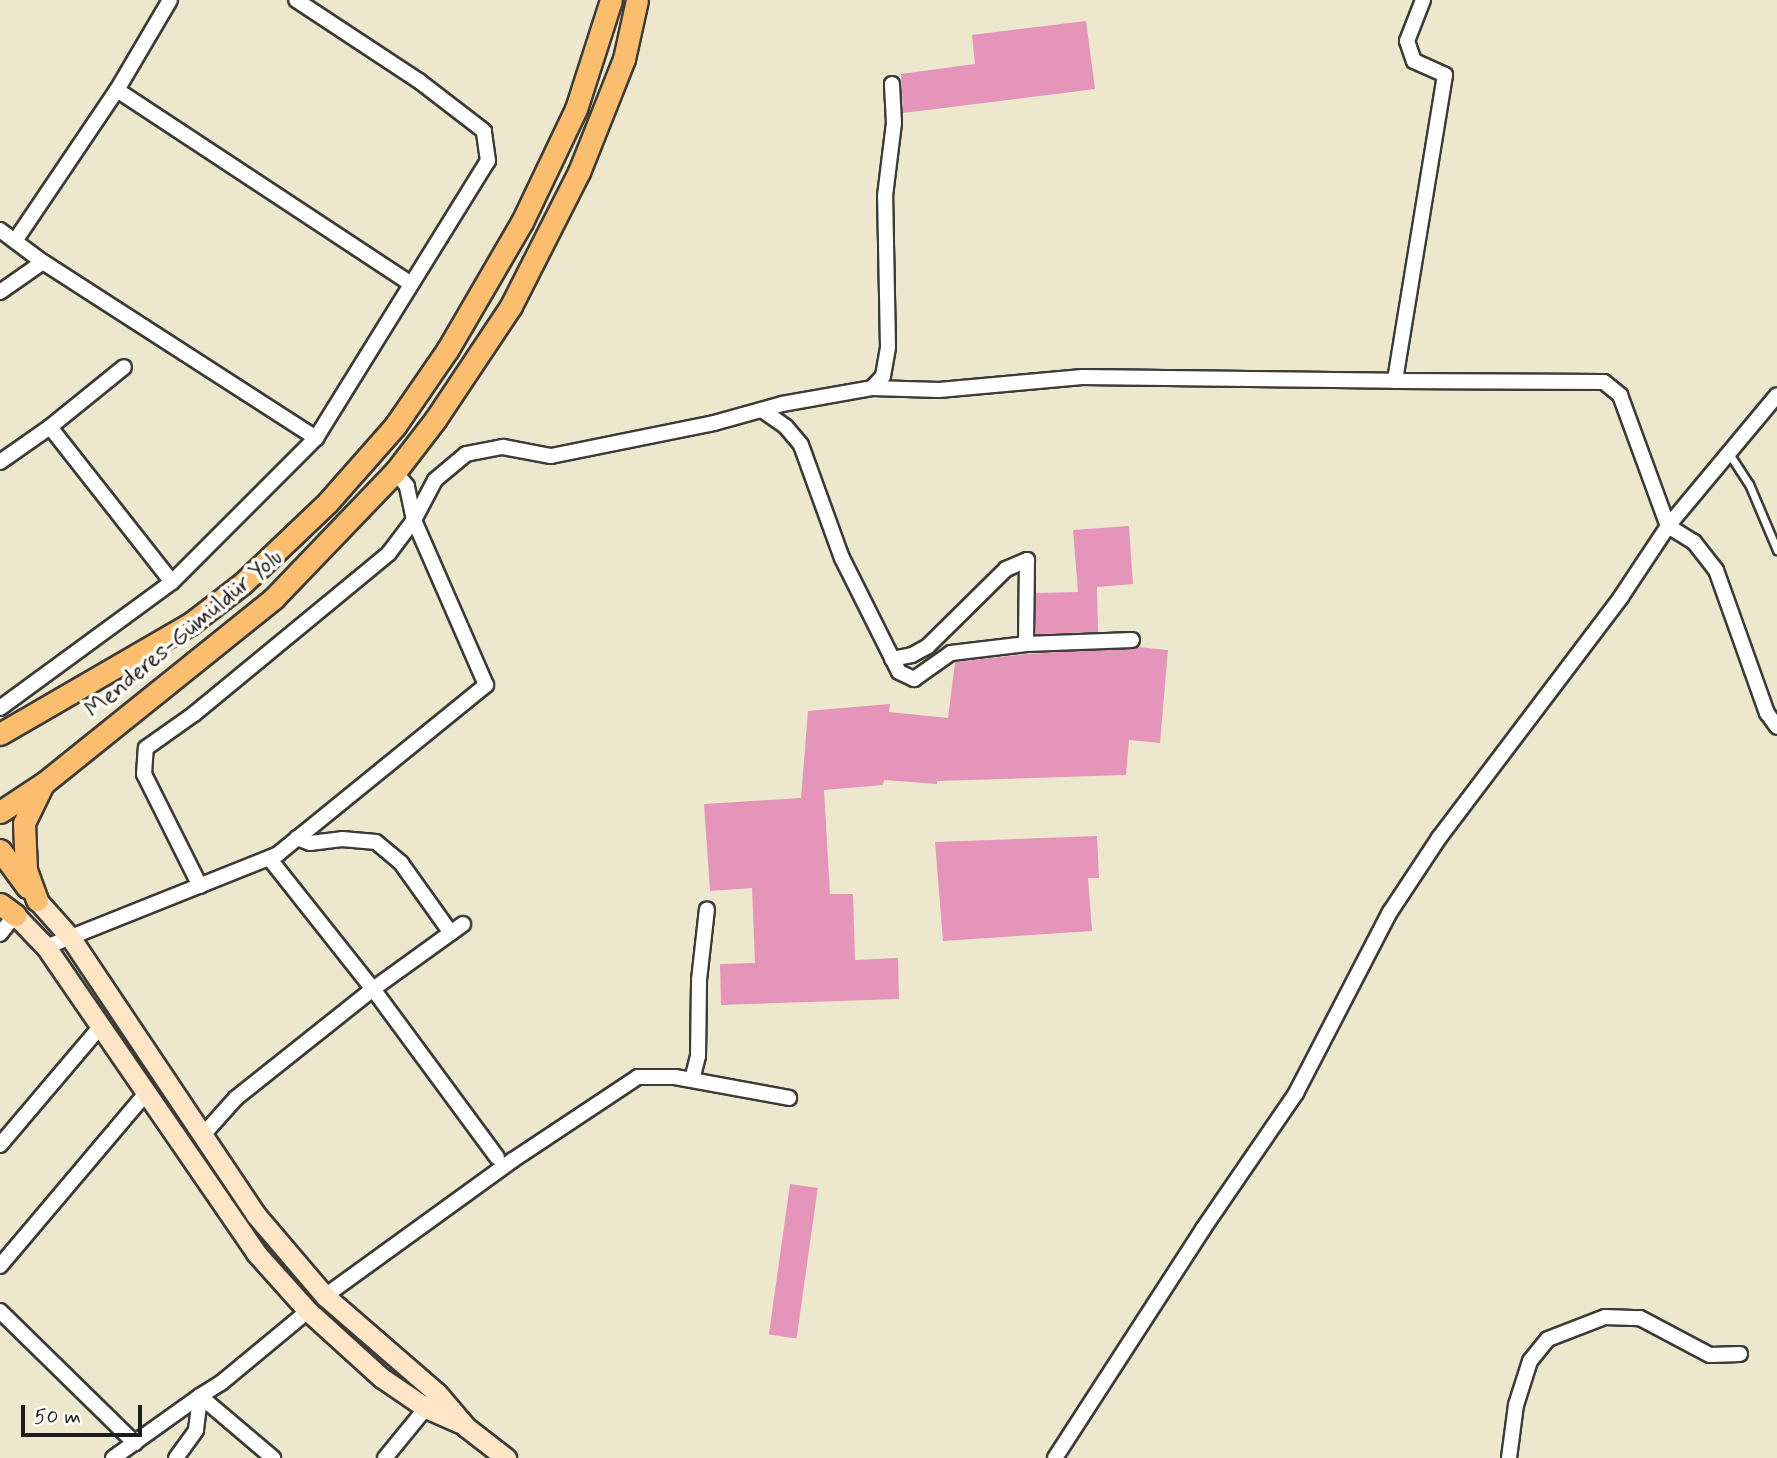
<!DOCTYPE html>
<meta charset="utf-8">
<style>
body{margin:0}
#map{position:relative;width:1777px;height:1458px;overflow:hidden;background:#ede8cd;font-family:Mynerve,sans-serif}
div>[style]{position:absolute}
.building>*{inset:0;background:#e595b9;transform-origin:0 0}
.roads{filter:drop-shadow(2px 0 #3b3b37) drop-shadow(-2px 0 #3b3b37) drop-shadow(0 2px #3b3b37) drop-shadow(0 -2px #3b3b37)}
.lane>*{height:7px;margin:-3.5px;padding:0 3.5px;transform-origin:3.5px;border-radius:3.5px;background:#fff}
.street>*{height:14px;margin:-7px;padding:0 7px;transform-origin:7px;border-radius:7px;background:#fff}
.secondary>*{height:19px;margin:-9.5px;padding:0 9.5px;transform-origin:9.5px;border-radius:9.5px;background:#fde5c5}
.primary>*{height:21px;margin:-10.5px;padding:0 10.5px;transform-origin:10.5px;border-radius:10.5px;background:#fbbe6e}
span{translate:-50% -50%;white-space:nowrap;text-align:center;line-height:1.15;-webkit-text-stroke:7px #fdfcf7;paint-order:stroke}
.street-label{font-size:24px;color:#1c1c1c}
.scale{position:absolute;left:21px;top:1405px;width:121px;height:32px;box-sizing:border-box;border:4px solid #1c1c1c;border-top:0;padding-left:9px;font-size:21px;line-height:24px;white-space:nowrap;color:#1c1c1c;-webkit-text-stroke:5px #fdfcf7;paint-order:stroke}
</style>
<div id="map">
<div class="building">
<div style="clip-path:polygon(1086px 21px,1095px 89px,903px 113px,901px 74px,975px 64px,972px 35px)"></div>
<div style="clip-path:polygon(1129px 526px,1133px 584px,1097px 587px,1098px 632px,1036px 634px,1036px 593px,1078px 592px,1073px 530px)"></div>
<div style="clip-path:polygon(1138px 647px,1168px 650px,1160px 743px,1129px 740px,1126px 775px,937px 781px,937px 784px,884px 780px,883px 785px,824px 790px,830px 894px,853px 894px,855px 960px,898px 958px,899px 999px,721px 1005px,720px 964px,755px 963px,752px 888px,710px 891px,704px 804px,801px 798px,808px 711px,890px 704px,889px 712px,948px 718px,955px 662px,1027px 654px)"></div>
<div style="clip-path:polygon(1097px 836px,1099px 878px,1088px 878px,1092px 931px,943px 941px,935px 842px)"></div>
<div style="left:790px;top:1184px;width:28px;height:152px;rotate:8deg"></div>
</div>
<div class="roads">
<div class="lane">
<div style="left:1728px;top:452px;width:38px;rotate:57deg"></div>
<div style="left:1749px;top:484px;width:72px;rotate:67deg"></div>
</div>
<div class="street">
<div style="left:1423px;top:0;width:44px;rotate:111.3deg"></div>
<div style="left:1407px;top:41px;width:21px;rotate:71deg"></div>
<div style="left:1414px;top:61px;width:34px;rotate:24deg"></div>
<div style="left:1445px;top:75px;width:310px;rotate:99.3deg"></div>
<div style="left:1395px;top:381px;width:209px;rotate:0.3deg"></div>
<div style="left:1604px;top:382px;width:21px;rotate:39deg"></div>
<div style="left:1620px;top:395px;width:140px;rotate:69.9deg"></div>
<div style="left:1668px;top:526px;width:31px;rotate:32deg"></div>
<div style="left:1694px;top:542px;width:36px;rotate:52deg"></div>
<div style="left:1716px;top:570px;width:152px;rotate:70.4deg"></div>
<div style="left:1767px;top:713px;width:17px;rotate:54deg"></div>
<div style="left:117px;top:90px;width:352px;rotate:33.4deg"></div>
<div style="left:0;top:230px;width:54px;rotate:36.7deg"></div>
<div style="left:43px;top:262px;width:325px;rotate:32.8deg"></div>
<div style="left:15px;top:241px;width:182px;rotate:-56deg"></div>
<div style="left:117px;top:90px;width:104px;rotate:-59.5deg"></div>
<div style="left:0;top:292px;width:52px;rotate:-34.9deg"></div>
<div style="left:872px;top:388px;width:67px;rotate:1.7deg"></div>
<div style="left:939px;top:390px;width:144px;rotate:-5.2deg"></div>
<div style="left:1082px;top:377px;width:313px;rotate:0.7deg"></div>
<div style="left:762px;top:410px;width:29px;rotate:35deg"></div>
<div style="left:786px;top:427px;width:23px;rotate:50deg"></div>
<div style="left:801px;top:445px;width:120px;rotate:70.1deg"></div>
<div style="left:842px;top:558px;width:127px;rotate:63.4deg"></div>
<div style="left:899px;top:672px;width:17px;rotate:25deg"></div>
<div style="left:914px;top:679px;width:45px;rotate:-35.1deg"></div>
<div style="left:951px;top:653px;width:76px;rotate:-6.8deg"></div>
<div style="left:1026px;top:644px;width:106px;rotate:-2.2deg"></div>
<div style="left:50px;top:427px;width:197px;rotate:51.8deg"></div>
<div style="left:0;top:462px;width:61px;rotate:-35deg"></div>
<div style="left:50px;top:427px;width:95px;rotate:-39deg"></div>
<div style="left:892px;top:659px;width:20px;rotate:-11deg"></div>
<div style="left:912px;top:655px;width:18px;rotate:-29deg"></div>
<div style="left:928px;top:646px;width:110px;rotate:-44.6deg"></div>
<div style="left:1006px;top:569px;width:23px;rotate:-23deg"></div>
<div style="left:1027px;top:560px;width:84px;rotate:90.7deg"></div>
<div style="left:0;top:708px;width:213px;rotate:-36.2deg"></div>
<div style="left:172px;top:582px;width:204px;rotate:-45deg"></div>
<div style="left:316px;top:438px;width:326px;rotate:-58.2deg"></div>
<div style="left:488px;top:161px;width:30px;rotate:-98deg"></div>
<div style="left:484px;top:131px;width:82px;rotate:-142.4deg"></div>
<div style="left:419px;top:81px;width:147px;rotate:-146.6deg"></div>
<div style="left:297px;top:838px;width:14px;rotate:21deg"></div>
<div style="left:310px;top:843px;width:32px;rotate:-7deg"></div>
<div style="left:342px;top:839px;width:34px;rotate:5deg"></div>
<div style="left:376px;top:842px;width:33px;rotate:40deg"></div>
<div style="left:401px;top:863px;width:86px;rotate:54.5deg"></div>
<div style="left:269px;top:858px;width:167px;rotate:51.6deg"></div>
<div style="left:373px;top:989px;width:209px;rotate:53.6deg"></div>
<div style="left:200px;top:886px;width:125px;rotate:-116.6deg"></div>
<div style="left:144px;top:774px;width:26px;rotate:-86deg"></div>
<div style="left:146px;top:748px;width:59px;rotate:-35.3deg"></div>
<div style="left:194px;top:714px;width:253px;rotate:-39.5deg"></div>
<div style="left:389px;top:553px;width:41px;rotate:-52.9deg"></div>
<div style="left:414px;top:520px;width:45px;rotate:-62.3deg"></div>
<div style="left:435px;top:480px;width:40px;rotate:-40deg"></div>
<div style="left:466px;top:454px;width:38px;rotate:-11deg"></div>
<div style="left:503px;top:447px;width:49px;rotate:10.6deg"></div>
<div style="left:551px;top:456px;width:166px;rotate:-11.4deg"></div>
<div style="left:714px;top:423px;width:71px;rotate:-15.6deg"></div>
<div style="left:782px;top:404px;width:91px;rotate:-10.1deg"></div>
<div style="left:872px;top:388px;width:16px;rotate:-47deg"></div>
<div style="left:883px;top:376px;width:29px;rotate:-80deg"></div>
<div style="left:888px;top:347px;width:151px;rotate:-91.1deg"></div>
<div style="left:885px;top:196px;width:74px;rotate:-83deg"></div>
<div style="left:894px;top:123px;width:39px;rotate:-93deg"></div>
<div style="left:0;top:934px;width:24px;rotate:-52deg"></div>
<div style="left:46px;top:947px;width:250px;rotate:-21.8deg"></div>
<div style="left:278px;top:854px;width:268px;rotate:-39.1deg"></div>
<div style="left:486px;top:685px;width:180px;rotate:-113.6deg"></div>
<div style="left:414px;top:520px;width:35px;rotate:-102deg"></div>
<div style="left:407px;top:486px;width:18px;rotate:-131deg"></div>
<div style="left:692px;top:1080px;width:25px;rotate:-76deg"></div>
<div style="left:698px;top:1056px;width:76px;rotate:-89.2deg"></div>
<div style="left:699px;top:980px;width:71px;rotate:-83.6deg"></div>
<div style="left:202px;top:1136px;width:51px;rotate:-48.2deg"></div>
<div style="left:236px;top:1098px;width:175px;rotate:-38.5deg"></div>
<div style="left:373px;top:989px;width:111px;rotate:-35.8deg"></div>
<div style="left:0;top:1145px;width:156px;rotate:-49.7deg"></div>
<div style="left:0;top:1266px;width:226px;rotate:-49.8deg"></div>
<div style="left:325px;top:1296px;width:232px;rotate:-35.9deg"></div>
<div style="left:513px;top:1160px;width:150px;rotate:-33.6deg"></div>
<div style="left:638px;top:1077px;width:37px"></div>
<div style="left:675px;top:1077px;width:116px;rotate:10.4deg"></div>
<div style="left:0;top:1311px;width:189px;rotate:44.4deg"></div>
<div style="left:113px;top:1458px;width:107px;rotate:-35.5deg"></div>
<div style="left:200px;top:1396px;width:96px;rotate:40.3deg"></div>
<div style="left:176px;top:1458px;width:34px;rotate:-54deg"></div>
<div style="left:196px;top:1430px;width:34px;rotate:-83deg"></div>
<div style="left:200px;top:1396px;width:25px;rotate:-32deg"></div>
<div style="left:221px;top:1383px;width:113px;rotate:-39.6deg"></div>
<div style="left:385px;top:1458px;width:71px;rotate:-50.7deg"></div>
<div style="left:1055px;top:1458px;width:273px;rotate:-57.1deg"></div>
<div style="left:1203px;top:1229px;width:165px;rotate:-55.6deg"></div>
<div style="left:1296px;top:1093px;width:204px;rotate:-62.6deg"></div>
<div style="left:1390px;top:912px;width:89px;rotate:-56.5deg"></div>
<div style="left:1439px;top:838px;width:302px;rotate:-52.9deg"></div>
<div style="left:1621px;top:597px;width:85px;rotate:-56.5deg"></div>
<div style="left:1668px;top:526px;width:170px;rotate:-50.2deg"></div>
<div style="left:1509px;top:1458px;width:53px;rotate:-82.5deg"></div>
<div style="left:1516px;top:1405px;width:46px;rotate:-72.3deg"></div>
<div style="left:1530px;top:1361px;width:28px;rotate:-51deg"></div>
<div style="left:1548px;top:1339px;width:61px;rotate:-21.1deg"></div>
<div style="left:1605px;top:1317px;width:35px;rotate:2deg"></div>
<div style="left:1640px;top:1318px;width:79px;rotate:27.9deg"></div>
<div style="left:1710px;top:1355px;width:30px;rotate:-2deg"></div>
</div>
<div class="secondary">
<div style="left:37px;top:900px;width:50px;rotate:48.3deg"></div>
<div style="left:70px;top:937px;width:334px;rotate:56.2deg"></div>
<div style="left:256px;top:1215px;width:106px;rotate:49.6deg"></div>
<div style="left:325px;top:1296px;width:148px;rotate:40.9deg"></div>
<div style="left:437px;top:1393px;width:45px;rotate:49.5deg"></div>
<div style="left:466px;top:1427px;width:51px;rotate:37.8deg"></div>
<div style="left:15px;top:915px;width:45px;rotate:45.9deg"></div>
<div style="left:46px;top:947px;width:371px;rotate:55.5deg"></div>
<div style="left:256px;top:1253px;width:78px;rotate:48.1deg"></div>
<div style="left:308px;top:1311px;width:100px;rotate:42.2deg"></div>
<div style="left:382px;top:1378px;width:53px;rotate:34.3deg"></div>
<div style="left:426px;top:1408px;width:36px;rotate:24deg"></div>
</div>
<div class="primary">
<div style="left:0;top:734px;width:220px;rotate:-30.1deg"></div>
<div style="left:190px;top:624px;width:67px;rotate:-37.7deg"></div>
<div style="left:243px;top:583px;width:117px;rotate:-43.6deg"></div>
<div style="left:328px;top:502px;width:101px;rotate:-48.6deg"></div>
<div style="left:395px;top:426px;width:93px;rotate:-55.5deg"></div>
<div style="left:448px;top:349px;width:147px;rotate:-59.8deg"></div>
<div style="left:522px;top:222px;width:125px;rotate:-64.5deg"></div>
<div style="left:576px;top:109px;width:114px;rotate:-72.2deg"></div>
<div style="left:0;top:812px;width:53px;rotate:-33.4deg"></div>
<div style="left:44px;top:783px;width:295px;rotate:-38.8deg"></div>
<div style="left:274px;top:598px;width:175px;rotate:-46.2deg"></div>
<div style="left:395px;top:472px;width:66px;rotate:-52.4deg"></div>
<div style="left:435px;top:420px;width:137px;rotate:-56.3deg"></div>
<div style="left:511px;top:306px;width:150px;rotate:-63.1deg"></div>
<div style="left:579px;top:172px;width:122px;rotate:-68.3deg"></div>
<div style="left:624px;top:59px;width:60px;rotate:-77.6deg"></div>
<div style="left:0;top:850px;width:46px;rotate:53.9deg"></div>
<div style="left:37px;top:900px;width:33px;rotate:-110deg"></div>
<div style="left:26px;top:869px;width:46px;rotate:-92.5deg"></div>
<div style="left:24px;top:823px;width:41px;rotate:-64.1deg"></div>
<div style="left:0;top:904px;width:19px;rotate:36deg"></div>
</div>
</div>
<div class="street-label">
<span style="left:184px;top:634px;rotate:-40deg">Menderes-Gümüldür Yolu</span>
</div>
<div class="scale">50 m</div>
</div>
